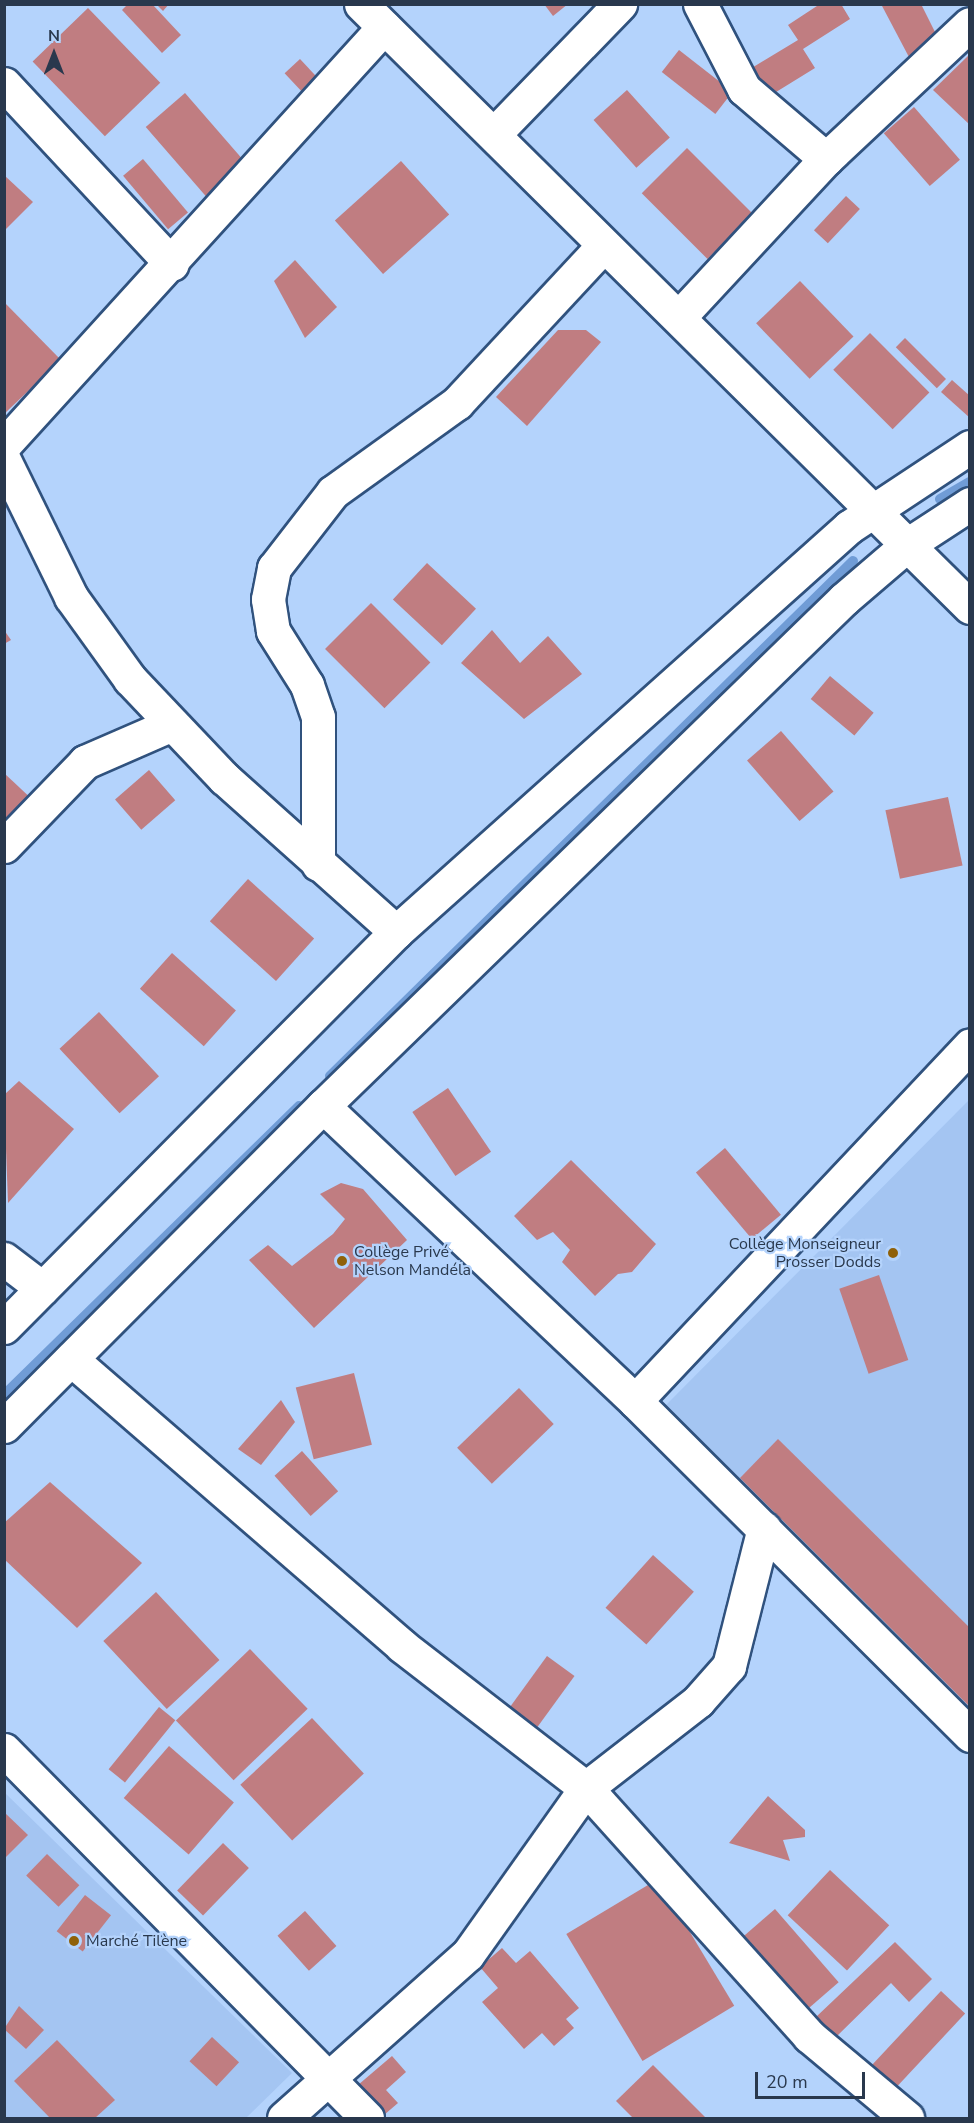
<!DOCTYPE html>
<meta charset="utf-8">
<style>
body{margin:0}
#map{position:relative;width:974px;height:2123px;overflow:hidden;background:#b4d3fc;font-family:"Nunito Sans",sans-serif}
div>[style]{position:absolute}
.built>*{inset:0;background:#a4c5f2}
.stream>*{height:10px;margin:-5px;padding:0 5px;transform-origin:5px;border-radius:5px;background:#709cd6}
.building>*{inset:0;background:#c07d81;transform-origin:0 0}
.roads{filter:drop-shadow(2px 0 #30527e) drop-shadow(-2px 0 #30527e) drop-shadow(0 2px #30527e) drop-shadow(0 -2px #30527e)}
.minor>*{height:33px;margin:-16.5px;padding:0 16.5px;transform-origin:16.5px;border-radius:16.5px;background:#fff}
.tertiary>*{height:33px;margin:-16.5px;padding:0 16.5px;transform-origin:16.5px;border-radius:16.5px;background:#fff}
.dots>*{width:16px;height:16px;translate:-50% -50%;box-sizing:border-box;border:3px solid #b4d3fc;border-radius:50%}
span{translate:-50% -50%;white-space:nowrap;text-align:center;line-height:1.15;-webkit-text-stroke:4.5px #b4d3fc;paint-order:stroke}
.poi-label{font-size:16px;color:#29384d}
.right{translate:-100% -50%;text-align:right}
.left{translate:0 -50%;text-align:left}
.frame{position:absolute;inset:0;border:6px solid #29384d;pointer-events:none}
.north{position:absolute;left:24px;top:24px;width:60px;height:60px;-webkit-text-stroke:4px #b4d3fc;paint-order:stroke;rotate:0deg;font-size:16px;font-weight:700;line-height:24px;text-align:center;color:#29384d}
.north::after{content:'';display:block;margin:auto;width:21px;height:27px;background:#29384d;clip-path:polygon(50% 0,100% 100%,50% 72%,0 100%)}
.scale{position:absolute;left:755px;top:2072px;width:110px;height:27px;box-sizing:border-box;border:3px solid #29384d;border-top:0;padding-left:8px;font-size:18px;line-height:21px;white-space:nowrap;color:#29384d;-webkit-text-stroke:4px #b4d3fc;paint-order:stroke}
</style>
<div id="map">
<div class="built">
<div style="clip-path:polygon(969px 1100px,969px 1707px,665px 1406px)"></div>
<div style="clip-path:polygon(4px 1792px,292px 2073px,246px 2118px,5px 2118px)"></div>
</div>
<div class="stream">
<div style="left:940px;top:499px;width:34px;rotate:-30deg"></div>
<div style="left:330px;top:1076px;width:734px;rotate:-44.56deg"></div>
<div style="left:4px;top:1395px;width:413px;rotate:-44.4deg"></div>
</div>
<div class="building">
<div style="clip-path:polygon(128px 4px,152px 4px,181px 35px,162px 53px,122px 10px)"></div>
<div style="clip-path:polygon(156px 4px,169px 4px,163px 11px)"></div>
<div style="clip-path:polygon(544px 4px,568px 4px,553px 16px)"></div>
<div style="clip-path:polygon(820px 4px,841px 4px,850px 19px,803px 49px,815px 68px,768px 97px,750px 69px,798px 40px,788px 25px)"></div>
<div style="clip-path:polygon(881px 4px,921px 4px,941px 44px,910px 59px)"></div>
<div style="left:88px;top:8px;width:104px;height:77px;rotate:46deg"></div>
<div style="left:679px;top:50px;width:68px;height:28px;rotate:38deg"></div>
<div style="clip-path:polygon(970px 54px,970px 125px,933px 90px)"></div>
<div style="left:300px;top:59px;width:25px;height:21px;rotate:47deg"></div>
<div style="left:627px;top:90px;width:64px;height:45px;rotate:48deg"></div>
<div style="left:185px;top:93px;width:95px;height:52px;rotate:49deg"></div>
<div style="left:914px;top:107px;width:70px;height:40px;rotate:49deg"></div>
<div style="left:687px;top:148px;width:93px;height:64px;rotate:45deg"></div>
<div style="left:143px;top:159px;width:70px;height:26px;rotate:50deg"></div>
<div style="left:401px;top:161px;width:72px;height:89px;rotate:48deg"></div>
<div style="clip-path:polygon(4px 175px,33px 202px,4px 231px)"></div>
<div style="left:846px;top:196px;width:19px;height:47px;rotate:43deg"></div>
<div style="clip-path:polygon(295px 260px,337px 307px,305px 338px,274px 281px)"></div>
<div style="left:800px;top:281px;width:77px;height:61px;rotate:46deg"></div>
<div style="clip-path:polygon(4px 302px,61px 360px,4px 414px)"></div>
<div style="clip-path:polygon(558px 330px,586px 330px,601px 342px,527px 426px,496px 397px)"></div>
<div style="left:870px;top:333px;width:84px;height:52px;rotate:45deg"></div>
<div style="left:905px;top:338px;width:58px;height:13px;rotate:45deg"></div>
<div style="clip-path:polygon(952px 380px,970px 396px,970px 418px,941px 392px)"></div>
<div style="left:427px;top:563px;width:67px;height:50px;rotate:43deg"></div>
<div style="left:371px;top:603px;width:84px;height:65px;rotate:45deg"></div>
<div style="clip-path:polygon(4px 630px,11px 640px,4px 644px)"></div>
<div style="clip-path:polygon(492px 630px,520px 663px,548px 636px,582px 674px,524px 719px,461px 663px)"></div>
<div style="left:830px;top:676px;width:57px;height:30px;rotate:40deg"></div>
<div style="left:781px;top:731px;width:80px;height:45px;rotate:49deg"></div>
<div style="left:149px;top:770px;width:40px;height:45px;rotate:49deg"></div>
<div style="clip-path:polygon(4px 773px,36px 803px,4px 835px)"></div>
<div style="left:948px;top:797px;width:70px;height:64px;rotate:78deg"></div>
<div style="left:248px;top:879px;width:89px;height:57px;rotate:42deg"></div>
<div style="left:172px;top:953px;width:86px;height:48px;rotate:42deg"></div>
<div style="left:99px;top:1012px;width:88px;height:54px;rotate:47deg"></div>
<div style="clip-path:polygon(19px 1081px,74px 1129px,8px 1203px,4px 1095px)"></div>
<div style="left:448px;top:1088px;width:77px;height:43px;rotate:56deg"></div>
<div style="left:725px;top:1148px;width:87px;height:38px;rotate:50deg"></div>
<div style="clip-path:polygon(571px 1160px,656px 1244px,632px 1272px,618px 1274px,595px 1296px,562px 1262px,570px 1250px,553px 1232px,537px 1240px,514px 1216px)"></div>
<div style="clip-path:polygon(341px 1183px,363px 1189px,407px 1240px,314px 1328px,249px 1260px,268px 1245px,292px 1266px,333px 1234px,345px 1219px,320px 1194px)"></div>
<div style="left:879px;top:1275px;width:90px;height:42px;rotate:71deg"></div>
<div style="left:354px;top:1373px;width:74px;height:60px;rotate:76deg"></div>
<div style="left:519px;top:1388px;width:50px;height:86px;rotate:46deg"></div>
<div style="clip-path:polygon(281px 1400px,295px 1422px,261px 1465px,238px 1449px)"></div>
<div style="clip-path:polygon(778px 1439px,970px 1628px,970px 1707px,740px 1478px)"></div>
<div style="left:302px;top:1451px;width:54px;height:37px;rotate:48deg"></div>
<div style="clip-path:polygon(50px 1482px,142px 1563px,77px 1628px,4px 1559px,4px 1523px)"></div>
<div style="left:653px;top:1555px;width:55px;height:71px;rotate:42deg"></div>
<div style="left:156px;top:1592px;width:93px;height:72px;rotate:47deg"></div>
<div style="left:250px;top:1649px;width:83px;height:103px;rotate:46deg"></div>
<div style="left:547px;top:1656px;width:34px;height:72px;rotate:36deg"></div>
<div style="left:159px;top:1707px;width:21px;height:80px;rotate:39deg"></div>
<div style="left:312px;top:1718px;width:76px;height:98px;rotate:47deg"></div>
<div style="left:169px;top:1746px;width:86px;height:69px;rotate:41deg"></div>
<div style="clip-path:polygon(768px 1796px,805px 1830px,805px 1837px,783px 1840px,790px 1861px,729px 1843px)"></div>
<div style="clip-path:polygon(4px 1812px,28px 1835px,4px 1859px)"></div>
<div style="left:223px;top:1843px;width:36px;height:66px;rotate:44deg"></div>
<div style="left:47px;top:1854px;width:45px;height:30px;rotate:44deg"></div>
<div style="left:830px;top:1870px;width:81px;height:62px;rotate:43deg"></div>
<div style="left:658px;top:1879px;width:148px;height:107px;rotate:59deg"></div>
<div style="left:85px;top:1895px;width:33px;height:46px;rotate:38deg"></div>
<div style="left:775px;top:1909px;width:97px;height:50px;rotate:49deg"></div>
<div style="left:305px;top:1911px;width:47px;height:37px;rotate:48deg"></div>
<div style="clip-path:polygon(895px 1942px,932px 1979px,909px 2002px,891px 1983px,836px 2037px,816px 2017px)"></div>
<div style="clip-path:polygon(502px 1948px,516px 1963px,530px 1951px,579px 2008px,566px 2019px,574px 2028px,554px 2046px,542px 2033px,524px 2049px,482px 2002px,498px 1988px,480px 1967px)"></div>
<div style="left:941px;top:1991px;width:33px;height:107px;rotate:43deg"></div>
<div style="clip-path:polygon(19px 2006px,44px 2030px,26px 2049px,4px 2029px)"></div>
<div style="left:212px;top:2037px;width:37px;height:33px;rotate:43deg"></div>
<div style="clip-path:polygon(57px 2040px,115px 2100px,95px 2118px,50px 2118px,14px 2081px)"></div>
<div style="clip-path:polygon(392px 2056px,406px 2072px,386px 2090px,398px 2103px,384px 2115px,358px 2085px)"></div>
<div style="clip-path:polygon(653px 2065px,706px 2118px,633px 2118px,616px 2101px)"></div>
</div>
<div class="roads">
<div class="minor">
<div style="left:361px;top:4px;width:857px;rotate:44.72deg"></div>
<div style="left:700px;top:4px;width:96px;rotate:62.6deg"></div>
<div style="left:744px;top:89px;width:108px;rotate:40.5deg"></div>
<div style="left:4px;top:84px;width:246px;rotate:47deg"></div>
<div style="left:495px;top:133px;width:180px;rotate:-45.9deg"></div>
<div style="left:679px;top:317px;width:216px;rotate:-47.1deg"></div>
<div style="left:826px;top:159px;width:197px;rotate:-43.2deg"></div>
<div style="left:4px;top:445px;width:565px;rotate:-47.73deg"></div>
<div style="left:4px;top:460px;width:153px;rotate:63.9deg"></div>
<div style="left:71px;top:597px;width:101px;rotate:54.3deg"></div>
<div style="left:130px;top:679px;width:137px;rotate:46.5deg"></div>
<div style="left:224px;top:778px;width:231px;rotate:41.8deg"></div>
<div style="left:4px;top:846px;width:117px;rotate:-46deg"></div>
<div style="left:85px;top:762px;width:93px;rotate:-23.5deg"></div>
<div style="left:318px;top:864px;width:147px;rotate:-90deg"></div>
<div style="left:318px;top:717px;width:34px;rotate:-109deg"></div>
<div style="left:307px;top:685px;width:64px;rotate:-122.2deg"></div>
<div style="left:273px;top:631px;width:32px;rotate:-99deg"></div>
<div style="left:268px;top:599px;width:32px;rotate:-79deg"></div>
<div style="left:274px;top:568px;width:96px;rotate:-52.2deg"></div>
<div style="left:333px;top:492px;width:153px;rotate:-35.7deg"></div>
<div style="left:457px;top:403px;width:214px;rotate:-47.1deg"></div>
<div style="left:323px;top:1106px;width:429px;rotate:43.4deg"></div>
<div style="left:635px;top:1401px;width:473px;rotate:44.9deg"></div>
<div style="left:4px;top:1259px;width:48px;rotate:37.3deg"></div>
<div style="left:71px;top:1359px;width:438px;rotate:40.9deg"></div>
<div style="left:402px;top:1646px;width:232px;rotate:37.7deg"></div>
<div style="left:586px;top:1788px;width:334px;rotate:48deg"></div>
<div style="left:809px;top:2036px;width:128px;rotate:39.9deg"></div>
<div style="left:635px;top:1401px;width:489px;rotate:-46.7deg"></div>
<div style="left:4px;top:1750px;width:517px;rotate:45.39deg"></div>
<div style="left:284px;top:2118px;width:246px;rotate:-41.7deg"></div>
<div style="left:468px;top:1954px;width:204px;rotate:-54.6deg"></div>
<div style="left:586px;top:1788px;width:142px;rotate:-37.8deg"></div>
<div style="left:698px;top:1701px;width:47px;rotate:-48.5deg"></div>
<div style="left:729px;top:1666px;width:142px;rotate:-75.8deg"></div>
</div>
<div class="tertiary">
<div style="left:4px;top:1327px;width:556px;rotate:-45.22deg"></div>
<div style="left:396px;top:932px;width:608px;rotate:-41.8deg"></div>
<div style="left:849px;top:527px;width:145px;rotate:-33.5deg"></div>
<div style="left:4px;top:1426px;width:452px;rotate:-45.1deg"></div>
<div style="left:323px;top:1106px;width:727px;rotate:-44.22deg"></div>
<div style="left:844px;top:599px;width:83px;rotate:-40.6deg"></div>
<div style="left:907px;top:545px;width:75px;rotate:-33.1deg"></div>
</div>
</div>
<div class="dots">
<div style="left:893px;top:1253px;background:#8f610a"></div>
<div style="left:342px;top:1261px;background:#8f610a"></div>
<div style="left:74px;top:1941px;background:#8f610a"></div>
</div>
<div class="poi-label">
<span class="right" style="left:881px;top:1253px">Collège Monseigneur<br>Prosser Dodds</span>
<span class="left" style="left:354px;top:1261px">Collège Privé<br>Nelson Mandéla</span>
<span class="left" style="left:86px;top:1941px">Marché Tilène</span>
</div>
<div class="frame"></div>
<div class="north">N</div>
<div class="scale">20 m</div>
</div>
